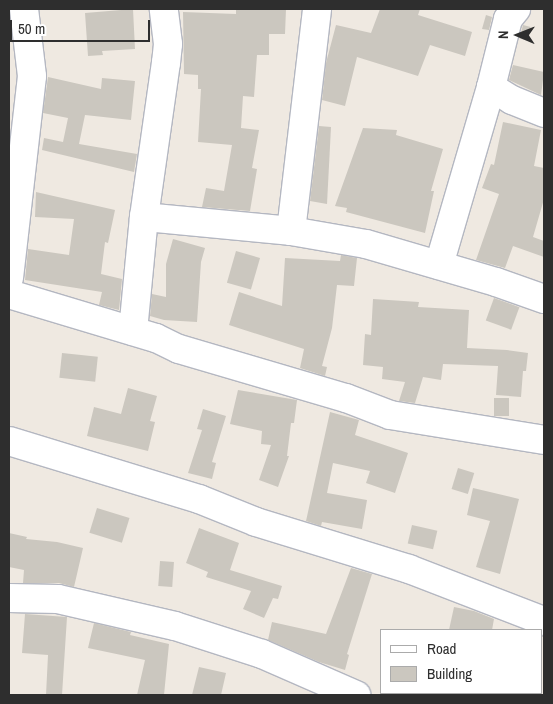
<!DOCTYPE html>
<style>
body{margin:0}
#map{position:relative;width:553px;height:704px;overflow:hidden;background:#efe9e1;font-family:"Archivo Narrow",sans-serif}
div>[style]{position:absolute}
.building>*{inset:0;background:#cbc7bf;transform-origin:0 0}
.roads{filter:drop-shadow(1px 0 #b4b7c1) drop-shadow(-1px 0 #b4b7c1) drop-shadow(0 1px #b4b7c1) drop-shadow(0 -1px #b4b7c1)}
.minor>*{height:28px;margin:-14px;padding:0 14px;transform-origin:14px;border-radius:14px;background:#fff}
span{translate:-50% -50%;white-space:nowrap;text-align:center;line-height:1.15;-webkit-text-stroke:4px #fff;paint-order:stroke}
.frame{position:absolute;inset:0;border:10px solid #2e2e2e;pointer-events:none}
.legend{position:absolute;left:380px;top:629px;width:162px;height:65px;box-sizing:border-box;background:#fff;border:1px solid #ababab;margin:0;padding:6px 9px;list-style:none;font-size:15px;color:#2e2e2e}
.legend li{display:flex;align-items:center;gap:10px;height:25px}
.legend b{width:25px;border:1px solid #ababab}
.north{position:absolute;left:493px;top:10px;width:50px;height:50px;-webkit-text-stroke:4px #fff;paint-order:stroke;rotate:271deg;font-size:14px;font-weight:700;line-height:20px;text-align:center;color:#2e2e2e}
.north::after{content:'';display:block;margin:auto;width:18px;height:22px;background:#2e2e2e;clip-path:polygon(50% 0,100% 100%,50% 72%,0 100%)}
.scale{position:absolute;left:10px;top:20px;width:140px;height:22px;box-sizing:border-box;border:2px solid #2e2e2e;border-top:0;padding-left:6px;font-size:15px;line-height:18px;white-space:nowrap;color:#2e2e2e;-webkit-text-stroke:4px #fff;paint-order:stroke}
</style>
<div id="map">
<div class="building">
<div style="clip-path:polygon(133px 9px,135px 49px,102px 51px,103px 55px,88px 56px,85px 13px)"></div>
<div style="clip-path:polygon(236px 9px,286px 9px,285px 34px,269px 34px,269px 55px,257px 55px,254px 97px,243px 96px,241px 128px,259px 130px,252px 168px,257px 169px,250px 211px,202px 207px,206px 188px,224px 191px,232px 145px,198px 142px,201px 89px,198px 89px,198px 75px,184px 74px,183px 12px,236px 14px)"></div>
<div style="clip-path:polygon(380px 9px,420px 9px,418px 15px,472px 32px,465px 56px,430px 45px,418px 76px,357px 57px,345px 106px,322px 100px,326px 63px,336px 25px,371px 33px)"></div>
<div style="clip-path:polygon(486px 15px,492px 17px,489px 30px,482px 29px)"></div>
<div style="left:523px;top:25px;width:8px;height:14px;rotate:14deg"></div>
<div style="clip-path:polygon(513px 65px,544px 72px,541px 95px,509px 80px)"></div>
<div style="clip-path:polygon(48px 77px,101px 89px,102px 78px,135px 81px,131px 120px,85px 115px,79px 144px,137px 154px,134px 172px,42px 150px,44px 138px,63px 142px,68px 118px,43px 113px)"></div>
<div style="clip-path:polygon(503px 122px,541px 130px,534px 166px,544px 168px,544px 199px,533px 237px,544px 241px,544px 257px,513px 246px,505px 268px,476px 260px,499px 194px,482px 188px,491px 164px,494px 165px)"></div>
<div style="clip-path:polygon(319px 126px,331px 127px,327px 204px,310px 201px)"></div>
<div style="clip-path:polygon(363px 128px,397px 130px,396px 135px,443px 149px,431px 191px,434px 191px,425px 233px,346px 212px,347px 208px,335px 206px)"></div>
<div style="clip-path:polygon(36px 192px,115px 210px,108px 243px,105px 242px,101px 274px,122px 279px,119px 310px,99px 305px,102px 292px,25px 280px,28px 249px,69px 255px,74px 219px,35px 217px)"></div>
<div style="clip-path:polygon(173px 239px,205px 248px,201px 262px,197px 322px,164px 320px,150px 316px,152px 294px,166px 297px,166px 264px)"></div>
<div style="left:236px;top:251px;width:25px;height:33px;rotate:16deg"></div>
<div style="clip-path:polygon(341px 255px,357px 258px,354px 286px,337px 285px,332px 328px,322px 366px,327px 367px,325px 376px,300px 368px,304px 349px,229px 325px,239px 292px,282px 306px,285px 258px,340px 261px)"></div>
<div style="left:494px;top:298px;width:27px;height:24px;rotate:20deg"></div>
<div style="clip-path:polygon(373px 299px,419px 302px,418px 307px,469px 310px,467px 348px,507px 350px,528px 353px,526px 371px,523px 371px,521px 397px,496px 395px,498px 366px,443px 364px,441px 380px,423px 377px,415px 403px,399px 401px,405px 382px,382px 379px,383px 367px,363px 365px,365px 334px,371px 335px)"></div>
<div style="left:62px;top:353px;width:36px;height:25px;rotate:6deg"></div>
<div style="clip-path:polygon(128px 388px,157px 396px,150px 421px,155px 422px,148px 451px,87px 436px,94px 407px,121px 414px)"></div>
<div style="clip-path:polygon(238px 390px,297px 400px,294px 423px,291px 423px,287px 456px,289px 456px,278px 487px,259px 480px,271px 445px,261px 444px,262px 431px,230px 424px)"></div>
<div style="left:494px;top:398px;width:15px;height:18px"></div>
<div style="clip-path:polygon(203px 409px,226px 416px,212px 462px,216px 463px,212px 479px,188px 473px,202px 430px,197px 429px)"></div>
<div style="clip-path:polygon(330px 412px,359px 420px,355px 435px,408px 453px,395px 493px,366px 483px,370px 471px,333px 463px,327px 493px,367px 500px,362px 529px,322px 522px,321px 526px,306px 521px)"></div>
<div style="left:458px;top:468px;width:17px;height:22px;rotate:17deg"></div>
<div style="clip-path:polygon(473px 488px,519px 499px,500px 574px,476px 567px,490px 521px,467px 515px)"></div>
<div style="left:97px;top:508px;width:34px;height:26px;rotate:17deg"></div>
<div style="left:412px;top:525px;width:26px;height:19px;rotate:13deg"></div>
<div style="clip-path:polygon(199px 528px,239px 543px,230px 570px,282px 586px,278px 599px,273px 598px,264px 618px,243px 609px,251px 591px,206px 577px,208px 572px,186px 563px)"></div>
<div style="clip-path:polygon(9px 533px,27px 537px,26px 539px,57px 542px,83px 548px,74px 587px,59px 583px,23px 583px,24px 570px,9px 567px)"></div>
<div style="left:160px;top:561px;width:14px;height:25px;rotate:4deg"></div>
<div style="clip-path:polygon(351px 568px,372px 574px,347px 654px,349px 655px,345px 670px,319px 662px,268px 640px,272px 622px,326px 634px)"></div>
<div style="clip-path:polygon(454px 607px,474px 611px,494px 619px,492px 630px,449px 630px)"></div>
<div style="clip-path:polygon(25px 614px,67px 617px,62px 695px,46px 695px,48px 655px,22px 653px)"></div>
<div style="clip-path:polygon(94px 623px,131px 632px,130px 635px,169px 644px,164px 695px,137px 695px,145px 660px,88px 648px)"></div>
<div style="clip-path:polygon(199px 667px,226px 673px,221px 695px,192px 695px)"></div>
</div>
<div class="roads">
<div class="minor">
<div style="left:491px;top:87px;width:25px;rotate:32deg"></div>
<div style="left:512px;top:100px;width:35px;rotate:22deg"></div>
<div style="left:144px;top:217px;width:148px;rotate:5.4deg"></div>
<div style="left:291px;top:231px;width:224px;rotate:-83.3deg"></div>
<div style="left:291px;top:231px;width:76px;rotate:9.8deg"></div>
<div style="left:366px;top:244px;width:135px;rotate:16.3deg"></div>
<div style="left:496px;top:282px;width:51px;rotate:19.5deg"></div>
<div style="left:439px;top:265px;width:185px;rotate:-73.7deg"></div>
<div style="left:491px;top:87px;width:70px;rotate:-76deg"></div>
<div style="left:508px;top:19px;width:13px;rotate:-51deg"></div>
<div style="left:9px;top:278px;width:203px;rotate:-83.5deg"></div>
<div style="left:32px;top:76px;width:67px;rotate:-96.8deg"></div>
<div style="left:9px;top:294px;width:153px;rotate:16.7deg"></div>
<div style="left:156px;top:338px;width:25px;rotate:26deg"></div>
<div style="left:179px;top:349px;width:174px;rotate:16.4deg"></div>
<div style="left:346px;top:398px;width:47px;rotate:21.1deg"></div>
<div style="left:390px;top:415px;width:156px;rotate:9.2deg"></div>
<div style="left:133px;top:331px;width:115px;rotate:-84.5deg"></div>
<div style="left:144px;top:217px;width:156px;rotate:-81.9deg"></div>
<div style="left:166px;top:63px;width:19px;rotate:-84deg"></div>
<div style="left:168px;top:44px;width:35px;rotate:-97deg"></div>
<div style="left:9px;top:441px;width:199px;rotate:17deg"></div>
<div style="left:199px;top:499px;width:61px;rotate:22deg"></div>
<div style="left:256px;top:522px;width:160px;rotate:17.1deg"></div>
<div style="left:409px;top:569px;width:145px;rotate:21.1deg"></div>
<div style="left:9px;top:598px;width:49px;rotate:1.2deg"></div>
<div style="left:58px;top:599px;width:120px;rotate:13deg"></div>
<div style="left:175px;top:626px;width:91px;rotate:17.8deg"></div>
<div style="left:262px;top:654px;width:103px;rotate:23.6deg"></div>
</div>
</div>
<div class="frame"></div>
<ul class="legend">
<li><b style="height:6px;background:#fff"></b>Road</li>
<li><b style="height:14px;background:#cbc7bf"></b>Building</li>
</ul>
<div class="north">N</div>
<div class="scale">50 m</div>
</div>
